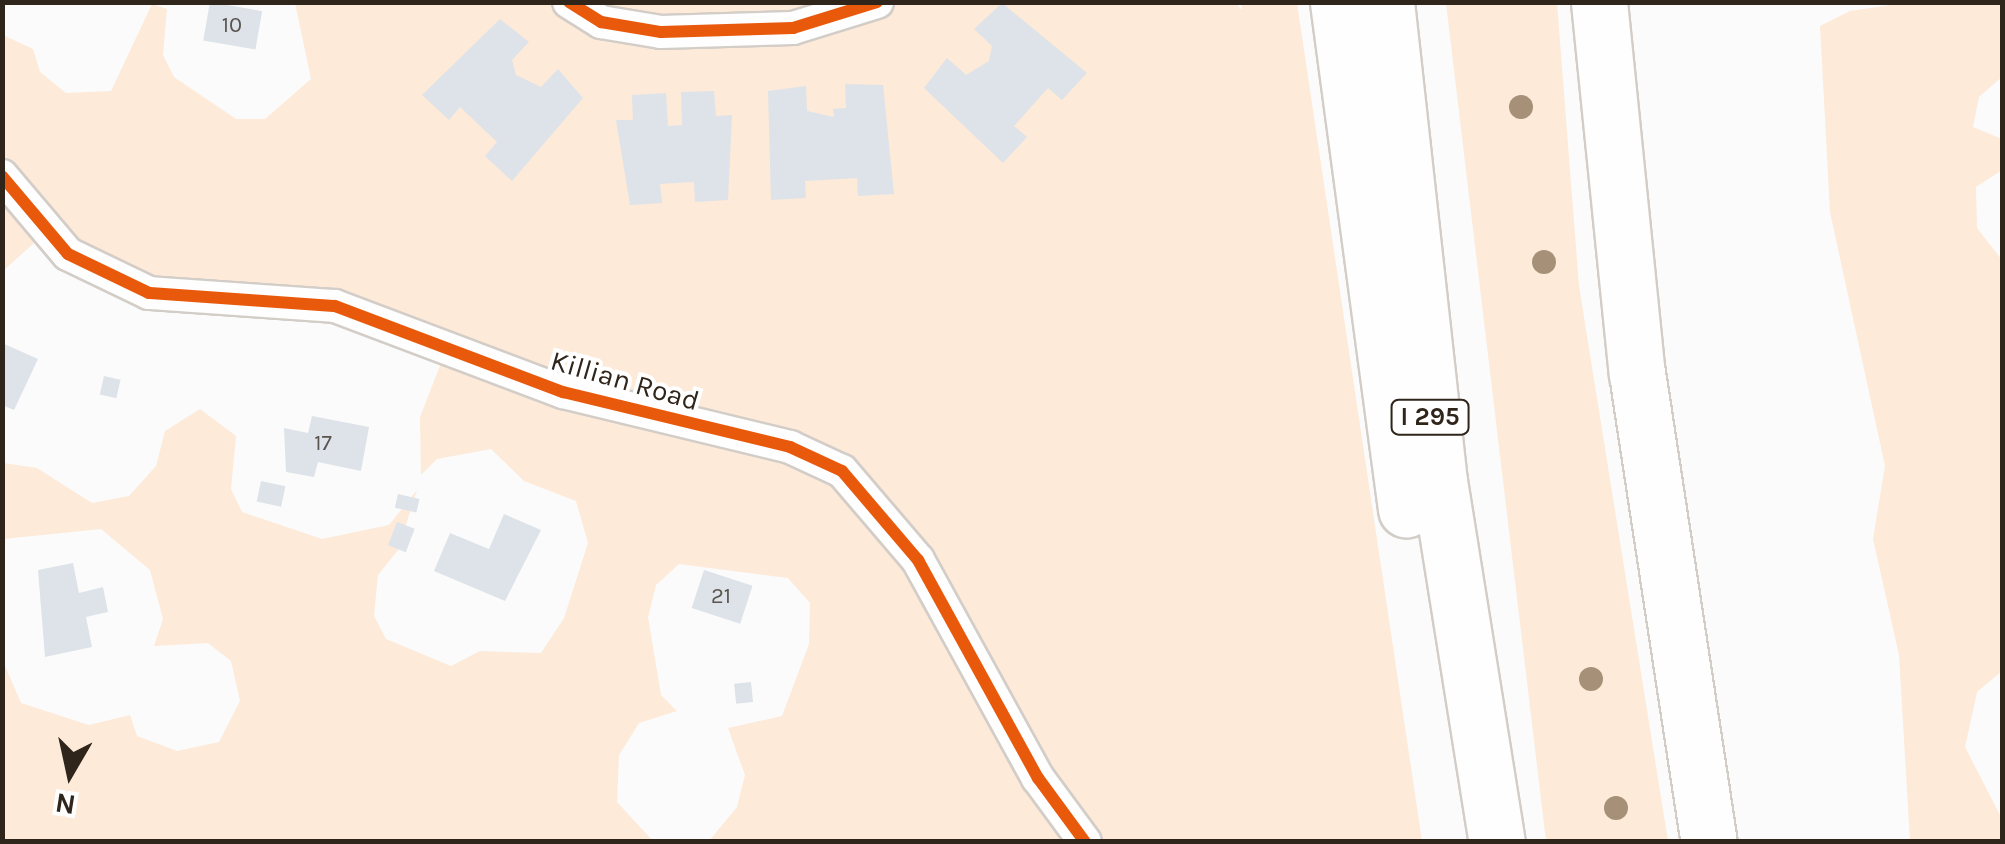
<!DOCTYPE html>
<style>
body{margin:0}
#map{position:relative;width:2005px;height:844px;overflow:hidden;background:#fbfbfb;font-family:Karla,sans-serif}
div>[style]{position:absolute}
.green>*{inset:0;background:#fdead9}
.building>*{inset:0;background:#dde3e8;transform-origin:0 0}
.roads{filter:drop-shadow(2px 0 #d3cdc8) drop-shadow(-2px 0 #d3cdc8) drop-shadow(0 2px #d3cdc8) drop-shadow(0 -2px #d3cdc8)}
.street>*{height:32px;margin:-16px;padding:0 16px;transform-origin:16px;border-radius:16px;background:#fefefe}
.highway>*{height:55px;margin:-27.5px;padding:0 27.5px;transform-origin:27.5px;border-radius:27.5px;background:#fefefe}
.cycleway>*{height:12px;margin:-6px;padding:0 6px;transform-origin:6px;border-radius:6px;background:#e8590c}
.trees>*{width:24px;height:24px;margin:-12px;border-radius:50%;background:#a69178}
span{translate:-50% -50%;white-space:nowrap;text-align:center;line-height:1.15;-webkit-text-stroke:8px #fff;paint-order:stroke}
.number-label{font-size:22px;color:#5a544e}
.number-label span{-webkit-text-stroke-width:0}
.shield-label span{padding:2px 8px;background:#fff;border:2px solid;border-radius:8px;-webkit-text-stroke-width:0}
.shield-label{font-size:25px;color:#2f251b;font-weight:700}
.street-label{font-size:28px;color:#2f251b}
.frame{position:absolute;inset:0;border:5px solid #2f251b;pointer-events:none}
.north{position:absolute;left:20px;top:724px;width:100px;height:100px;-webkit-text-stroke:8px #fff;paint-order:stroke;rotate:189deg;font-size:28px;font-weight:700;line-height:40px;text-align:center;color:#2f251b}
.north::after{content:'';display:block;margin:auto;width:35px;height:45px;background:#2f251b;clip-path:polygon(50% 0,100% 100%,50% 72%,0 100%)}
</style>
<div id="map">
<div class="green">
<div style="clip-path:polygon(1235px 2px,1242px 10px,1242px 3px,1297px 3px,1422px 841px,709px 841px,737px 807px,745px 775px,728px 728px,782px 716px,809px 644px,810px 603px,788px 578px,679px 564px,656px 585px,648px 617px,661px 695px,677px 711px,639px 723px,619px 755px,617px 802px,653px 841px,674px 841px,3px 841px,2px 659px,21px 703px,89px 725px,130px 715px,137px 736px,177px 751px,219px 742px,240px 701px,231px 661px,208px 643px,154px 646px,163px 619px,150px 570px,101px 529px,3px 539px,3px 463px,37px 468px,92px 503px,129px 496px,156px 466px,165px 431px,200px 409px,236px 436px,231px 489px,242px 512px,322px 539px,389px 525px,417px 490px,398px 550px,378px 575px,374px 616px,386px 639px,451px 666px,480px 651px,541px 653px,564px 618px,588px 543px,576px 501px,524px 481px,491px 449px,437px 459px,421px 475px,420px 417px,443px 358px,344px 314px,205px 303px,143px 309px,43px 235px,3px 271px,3px 35px,33px 49px,40px 72px,66px 93px,111px 91px,152px 4px,167px 9px,163px 55px,174px 77px,236px 119px,265px 119px,311px 79px,295px 3px)"></div>
<div style="clip-path:polygon(1911px 2px,2002px 3px,2002px 77px,1979px 97px,1973px 127px,2002px 139px,2002px 170px,1976px 187px,1977px 228px,2002px 260px,2002px 671px,1977px 692px,1965px 747px,2002px 819px,2002px 841px,1910px 841px,1899px 655px,1873px 539px,1885px 466px,1830px 212px,1820px 26px,1850px 11px)"></div>
<div style="clip-path:polygon(1446px 3px,1557px 3px,1579px 286px,1668px 841px,1546px 841px)"></div>
</div>
<div class="building">
<div style="left:210px;top:2px;width:53px;height:39px;rotate:10deg"></div>
<div style="clip-path:polygon(1002px 3px,1087px 73px,1062px 100px,1048px 88px,1014px 126px,1027px 137px,1003px 163px,924px 88px,947px 58px,966px 75px,989px 61px,992px 46px,974px 29px)"></div>
<div style="clip-path:polygon(500px 19px,529px 42px,512px 60px,516px 75px,541px 87px,558px 69px,583px 98px,512px 181px,485px 156px,497px 142px,460px 107px,449px 120px,422px 95px)"></div>
<div style="clip-path:polygon(845px 84px,883px 85px,894px 194px,858px 196px,857px 178px,805px 181px,806px 198px,771px 200px,768px 91px,806px 86px,807px 111px,834px 117px,833px 109px,846px 108px)"></div>
<div style="clip-path:polygon(714px 91px,716px 116px,732px 115px,728px 200px,695px 202px,694px 182px,660px 184px,662px 203px,630px 205px,616px 120px,633px 120px,632px 95px,666px 93px,668px 126px,682px 125px,681px 92px)"></div>
<div style="clip-path:polygon(2px 343px,38px 359px,14px 410px,2px 405px)"></div>
<div style="left:104px;top:376px;width:17px;height:19px;rotate:13deg"></div>
<div style="clip-path:polygon(312px 416px,369px 427px,361px 471px,318px 462px,314px 477px,286px 472px,284px 428px,308px 433px)"></div>
<div style="left:261px;top:481px;width:25px;height:21px;rotate:12deg"></div>
<div style="left:398px;top:494px;width:22px;height:14px;rotate:13deg"></div>
<div style="clip-path:polygon(504px 514px,541px 530px,505px 601px,434px 571px,450px 533px,489px 549px)"></div>
<div style="left:397px;top:522px;width:19px;height:25px;rotate:21deg"></div>
<div style="clip-path:polygon(73px 563px,79px 593px,103px 587px,108px 612px,86px 617px,92px 647px,45px 657px,38px 570px)"></div>
<div style="left:704px;top:570px;width:51px;height:40px;rotate:18deg"></div>
<div style="left:751px;top:682px;width:20px;height:17px;rotate:84deg"></div>
</div>
<div class="roads">
<div class="street">
<div style="left:569px;top:2px;width:38px;rotate:32deg"></div>
<div style="left:601px;top:22px;width:61px;rotate:9.5deg"></div>
<div style="left:661px;top:32px;width:132px;rotate:-1.7deg"></div>
<div style="left:793px;top:28px;width:88px;rotate:-17.2deg"></div>
<div style="left:2px;top:176px;width:102px;rotate:49.8deg"></div>
<div style="left:68px;top:254px;width:90px;rotate:25.7deg"></div>
<div style="left:149px;top:293px;width:186px;rotate:4deg"></div>
<div style="left:335px;top:306px;width:244px;rotate:20.7deg"></div>
<div style="left:563px;top:392px;width:234px;rotate:13.6deg"></div>
<div style="left:790px;top:447px;width:57px;rotate:24.8deg"></div>
<div style="left:842px;top:471px;width:117px;rotate:49.5deg"></div>
<div style="left:918px;top:560px;width:249px;rotate:61.2deg"></div>
<div style="left:1038px;top:778px;width:79px;rotate:53.7deg"></div>
</div>
<div class="highway">
<div style="left:1338px;top:2px;width:512px;rotate:82.36deg"></div>
<div style="left:1386px;top:2px;width:482px;rotate:83.7deg"></div>
<div style="left:1439px;top:481px;width:366px;rotate:80.9deg"></div>
<div style="left:1599px;top:2px;width:373px;rotate:84.2deg"></div>
<div style="left:1637px;top:373px;width:474px;rotate:81.3deg"></div>
</div>
</div>
<div class="cycleway">
<div style="left:569px;top:2px;width:38px;rotate:32deg"></div>
<div style="left:601px;top:22px;width:61px;rotate:9.5deg"></div>
<div style="left:661px;top:32px;width:132px;rotate:-1.7deg"></div>
<div style="left:793px;top:28px;width:88px;rotate:-17.2deg"></div>
<div style="left:2px;top:176px;width:102px;rotate:49.8deg"></div>
<div style="left:68px;top:254px;width:90px;rotate:25.7deg"></div>
<div style="left:149px;top:293px;width:186px;rotate:4deg"></div>
<div style="left:335px;top:306px;width:244px;rotate:20.7deg"></div>
<div style="left:563px;top:392px;width:234px;rotate:13.6deg"></div>
<div style="left:790px;top:447px;width:57px;rotate:24.8deg"></div>
<div style="left:842px;top:471px;width:117px;rotate:49.5deg"></div>
<div style="left:918px;top:560px;width:249px;rotate:61.2deg"></div>
<div style="left:1038px;top:778px;width:79px;rotate:53.7deg"></div>
</div>
<div class="trees">
<div style="left:1521px;top:107px"></div>
<div style="left:1544px;top:262px"></div>
<div style="left:1591px;top:679px"></div>
<div style="left:1616px;top:808px"></div>
</div>
<div class="number-label">
<span style="left:232px;top:26px">10</span>
<span style="left:323px;top:444px">17</span>
<span style="left:721px;top:597px">21</span>
</div>
<div class="shield-label">
<span style="left:1430px;top:417px">I 295</span>
</div>
<div class="street-label">
<span style="left:625px;top:381px;rotate:16deg">Killian Road</span>
</div>
<div class="frame"></div>
<div class="north">N</div>
</div>
